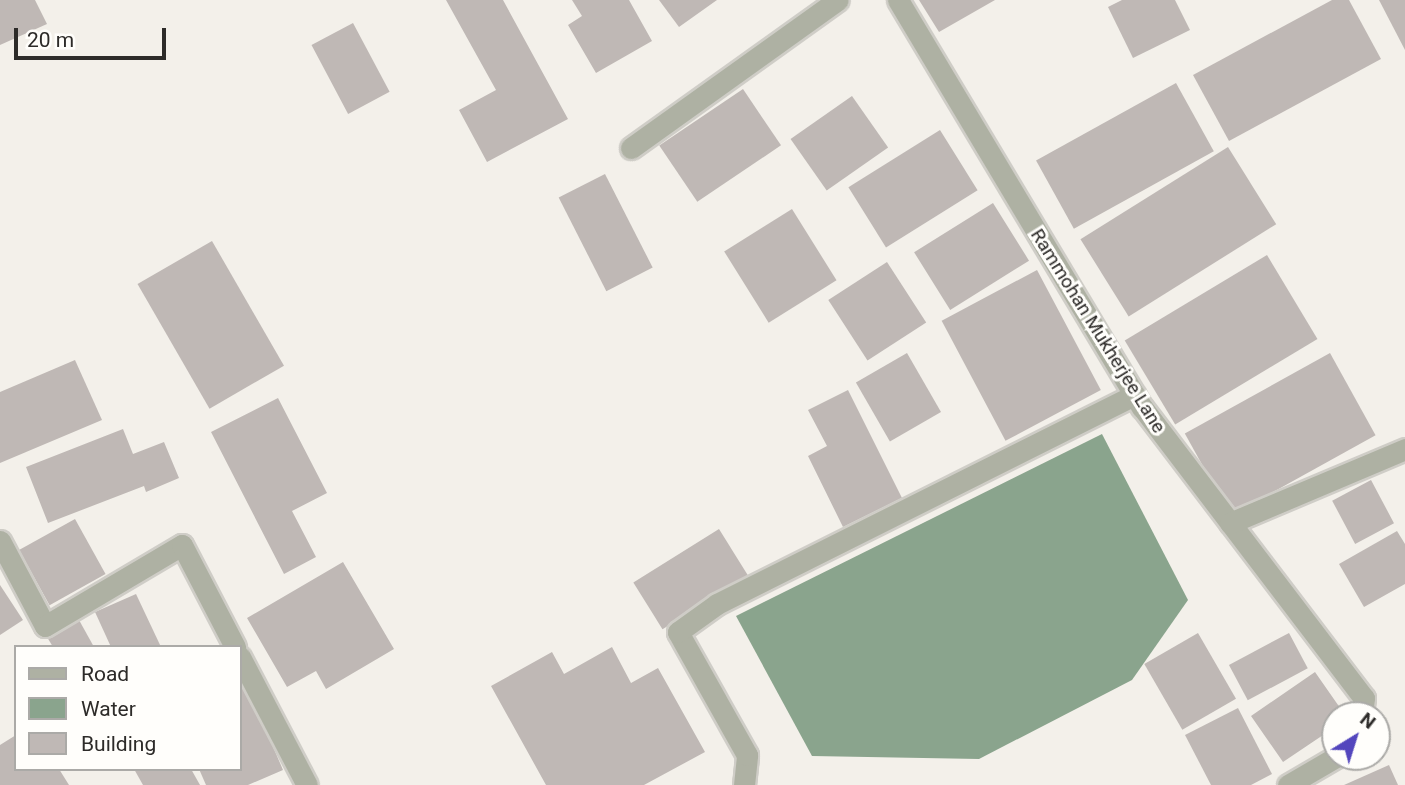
<!DOCTYPE html>
<style>
body{margin:0}
#map{position:relative;width:1405px;height:785px;overflow:hidden;background:#f3f0ea;font-family:Roboto,sans-serif}
div>[style]{position:absolute}
.water>*{inset:0;background:#8aa48d}
.building>*{inset:0;background:#bfb8b5;transform-origin:0 0}
.roads{filter:drop-shadow(2px 0 #cfcdc7) drop-shadow(-2px 0 #cfcdc7) drop-shadow(0 2px #cfcdc7) drop-shadow(0 -2px #cfcdc7)}
.street>*{height:21px;margin:-10.5px;padding:0 10.5px;transform-origin:10.5px;border-radius:10.5px;background:#aeb1a3}
span{translate:-50% -50%;white-space:nowrap;text-align:center;line-height:1.15;-webkit-text-stroke:6px #fffefb;paint-order:stroke}
.street-label{font-size:19px;color:#2d2b29}
.legend{position:absolute;left:14px;top:645px;width:228px;height:126px;box-sizing:border-box;background:#fffefb;border:2px solid #abaaa7;margin:0;padding:9px 12px;list-style:none;font-size:21px;color:#2d2b29}
.legend li{display:flex;align-items:center;gap:14px;height:35px}
.legend b{width:35px;border:2px solid #abaaa7}
.north{position:absolute;left:1321px;top:701px;width:70px;height:70px;box-sizing:border-box;background:#fffefb;border:2px solid #abaaa7;border-radius:50%;rotate:38deg;font-size:19px;font-weight:700;line-height:28px;text-align:center;color:#2d2b29}
.north::after{content:'';display:block;margin:auto;width:24px;height:32px;background:#5346bd;clip-path:polygon(50% 0,100% 100%,50% 72%,0 100%)}
.scale{position:absolute;left:14px;top:28px;width:152px;height:32px;box-sizing:border-box;border:4px solid #2d2b29;border-top:0;padding-left:9px;font-size:21px;line-height:24px;white-space:nowrap;color:#2d2b29;-webkit-text-stroke:5px #fffefb;paint-order:stroke}
</style>
<div id="map">
<div class="water">
<div style="clip-path:polygon(1102px 434px,1188px 600px,1132px 680px,979px 759px,812px 756px,736px 616px)"></div>
</div>
<div class="building">
<div style="clip-path:polygon(0 0,35px 0,47px 24px,0 45px)"></div>
<div style="clip-path:polygon(446px 0,503px 0,568px 119px,487px 162px,459px 110px,496px 90px)"></div>
<div style="clip-path:polygon(572px 0,629px 0,652px 41px,596px 73px,568px 25px,582px 16px)"></div>
<div style="clip-path:polygon(659px 0,717px 0,679px 27px)"></div>
<div style="clip-path:polygon(919px 0,995px 0,939px 32px)"></div>
<div style="clip-path:polygon(1122px 0,1175px 0,1190px 30px,1133px 58px,1108px 7px)"></div>
<div style="clip-path:polygon(1332px 0,1349px 0,1381px 59px,1229px 141px,1193px 75px)"></div>
<div style="clip-path:polygon(1379px 0,1405px 0,1405px 50px)"></div>
<div style="left:353px;top:23px;width:78px;height:47px;rotate:62deg"></div>
<div style="left:1176px;top:83px;width:78px;height:160px;rotate:61deg"></div>
<div style="left:743px;top:89px;width:68px;height:101px;rotate:56deg"></div>
<div style="left:852px;top:96px;width:63px;height:75px;rotate:55deg"></div>
<div style="left:940px;top:130px;width:71px;height:108px;rotate:58deg"></div>
<div style="left:1228px;top:147px;width:91px;height:174px;rotate:58deg"></div>
<div style="left:605px;top:174px;width:105px;height:52px;rotate:63deg"></div>
<div style="left:993px;top:203px;width:68px;height:93px;rotate:58deg"></div>
<div style="left:792px;top:209px;width:84px;height:80px;rotate:58deg"></div>
<div style="left:212px;top:241px;width:144px;height:86px;rotate:60deg"></div>
<div style="left:1267px;top:255px;width:98px;height:166px;rotate:59deg"></div>
<div style="left:887px;top:262px;width:72px;height:70px;rotate:57deg"></div>
<div style="left:1037px;top:270px;width:136px;height:108px;rotate:62deg"></div>
<div style="left:907px;top:353px;width:68px;height:59px;rotate:60deg"></div>
<div style="left:1330px;top:353px;width:94px;height:166px;rotate:61deg"></div>
<div style="clip-path:polygon(75px 360px,102px 420px,0 463px,0 392px)"></div>
<div style="clip-path:polygon(848px 390px,902px 498px,843px 527px,808px 456px,827px 446px,808px 410px)"></div>
<div style="clip-path:polygon(278px 398px,327px 493px,292px 511px,316px 557px,284px 574px,211px 432px)"></div>
<div style="clip-path:polygon(123px 429px,133px 454px,164px 442px,179px 478px,146px 492px,144px 486px,48px 523px,26px 467px)"></div>
<div style="left:1371px;top:480px;width:49px;height:44px;rotate:62deg"></div>
<div style="left:75px;top:519px;width:63px;height:64px;rotate:61deg"></div>
<div style="left:719px;top:529px;width:55px;height:101px;rotate:58deg"></div>
<div style="clip-path:polygon(1397px 531px,1405px 544px,1405px 584px,1364px 607px,1339px 564px)"></div>
<div style="clip-path:polygon(343px 562px,394px 649px,326px 689px,316px 671px,287px 687px,247px 618px)"></div>
<div style="clip-path:polygon(0 585px,23px 620px,0 635px)"></div>
<div style="clip-path:polygon(136px 594px,161px 647px,111px 647px,95px 612px)"></div>
<div style="clip-path:polygon(79px 620px,94px 647px,53px 647px,47px 637px)"></div>
<div style="left:1198px;top:633px;width:76px;height:62px;rotate:60deg"></div>
<div style="left:1289px;top:633px;width:40px;height:68px;rotate:62deg"></div>
<div style="clip-path:polygon(612px 647px,631px 683px,658px 668px,705px 752px,644px 785px,546px 785px,491px 686px,552px 652px,564px 674px)"></div>
<div style="clip-path:polygon(240px 669px,283px 770px,248px 785px,206px 785px,199px 769px,240px 769px)"></div>
<div style="clip-path:polygon(1315px 672px,1345px 715px,1335px 715px,1335px 727px,1283px 762px,1251px 716px)"></div>
<div style="clip-path:polygon(1238px 708px,1272px 774px,1251px 785px,1211px 785px,1185px 735px)"></div>
<div style="clip-path:polygon(16px 735px,16px 769px,59px 769px,69px 785px,0 785px,0 745px)"></div>
<div style="clip-path:polygon(1389px 765px,1398px 785px,1344px 785px)"></div>
<div style="clip-path:polygon(134px 769px,191px 769px,200px 785px,143px 785px)"></div>
</div>
<div class="roads">
<div class="street">
<div style="left:898px;top:0;width:475px;rotate:59.1deg"></div>
<div style="left:1142px;top:407px;width:366px;rotate:52.7deg"></div>
<div style="left:1364px;top:698px;width:17px;rotate:97deg"></div>
<div style="left:631px;top:148px;width:254px;rotate:-35.6deg"></div>
<div style="left:1230px;top:523px;width:190px;rotate:-22.9deg"></div>
<div style="left:0;top:541px;width:96px;rotate:62.1deg"></div>
<div style="left:45px;top:626px;width:159px;rotate:-30.6deg"></div>
<div style="left:182px;top:545px;width:115px;rotate:62.5deg"></div>
<div style="left:240px;top:657px;width:144px;rotate:62.4deg"></div>
<div style="left:744px;top:785px;width:30px;rotate:-84deg"></div>
<div style="left:747px;top:755px;width:141px;rotate:-119.3deg"></div>
<div style="left:678px;top:632px;width:48px;rotate:-35.7deg"></div>
<div style="left:717px;top:604px;width:467px;rotate:-26.6deg"></div>
<div style="left:1288px;top:785px;width:56px;rotate:-30.3deg"></div>
</div>
</div>
<div class="street-label">
<span style="left:1098px;top:331px;rotate:58deg">Rammohan Mukherjee Lane</span>
</div>
<ul class="legend">
<li><b style="height:9px;background:#aeb1a3"></b>Road</li>
<li><b style="height:19px;background:#8aa48d"></b>Water</li>
<li><b style="height:19px;background:#bfb8b5"></b>Building</li>
</ul>
<div class="north">N</div>
<div class="scale">20 m</div>
</div>
